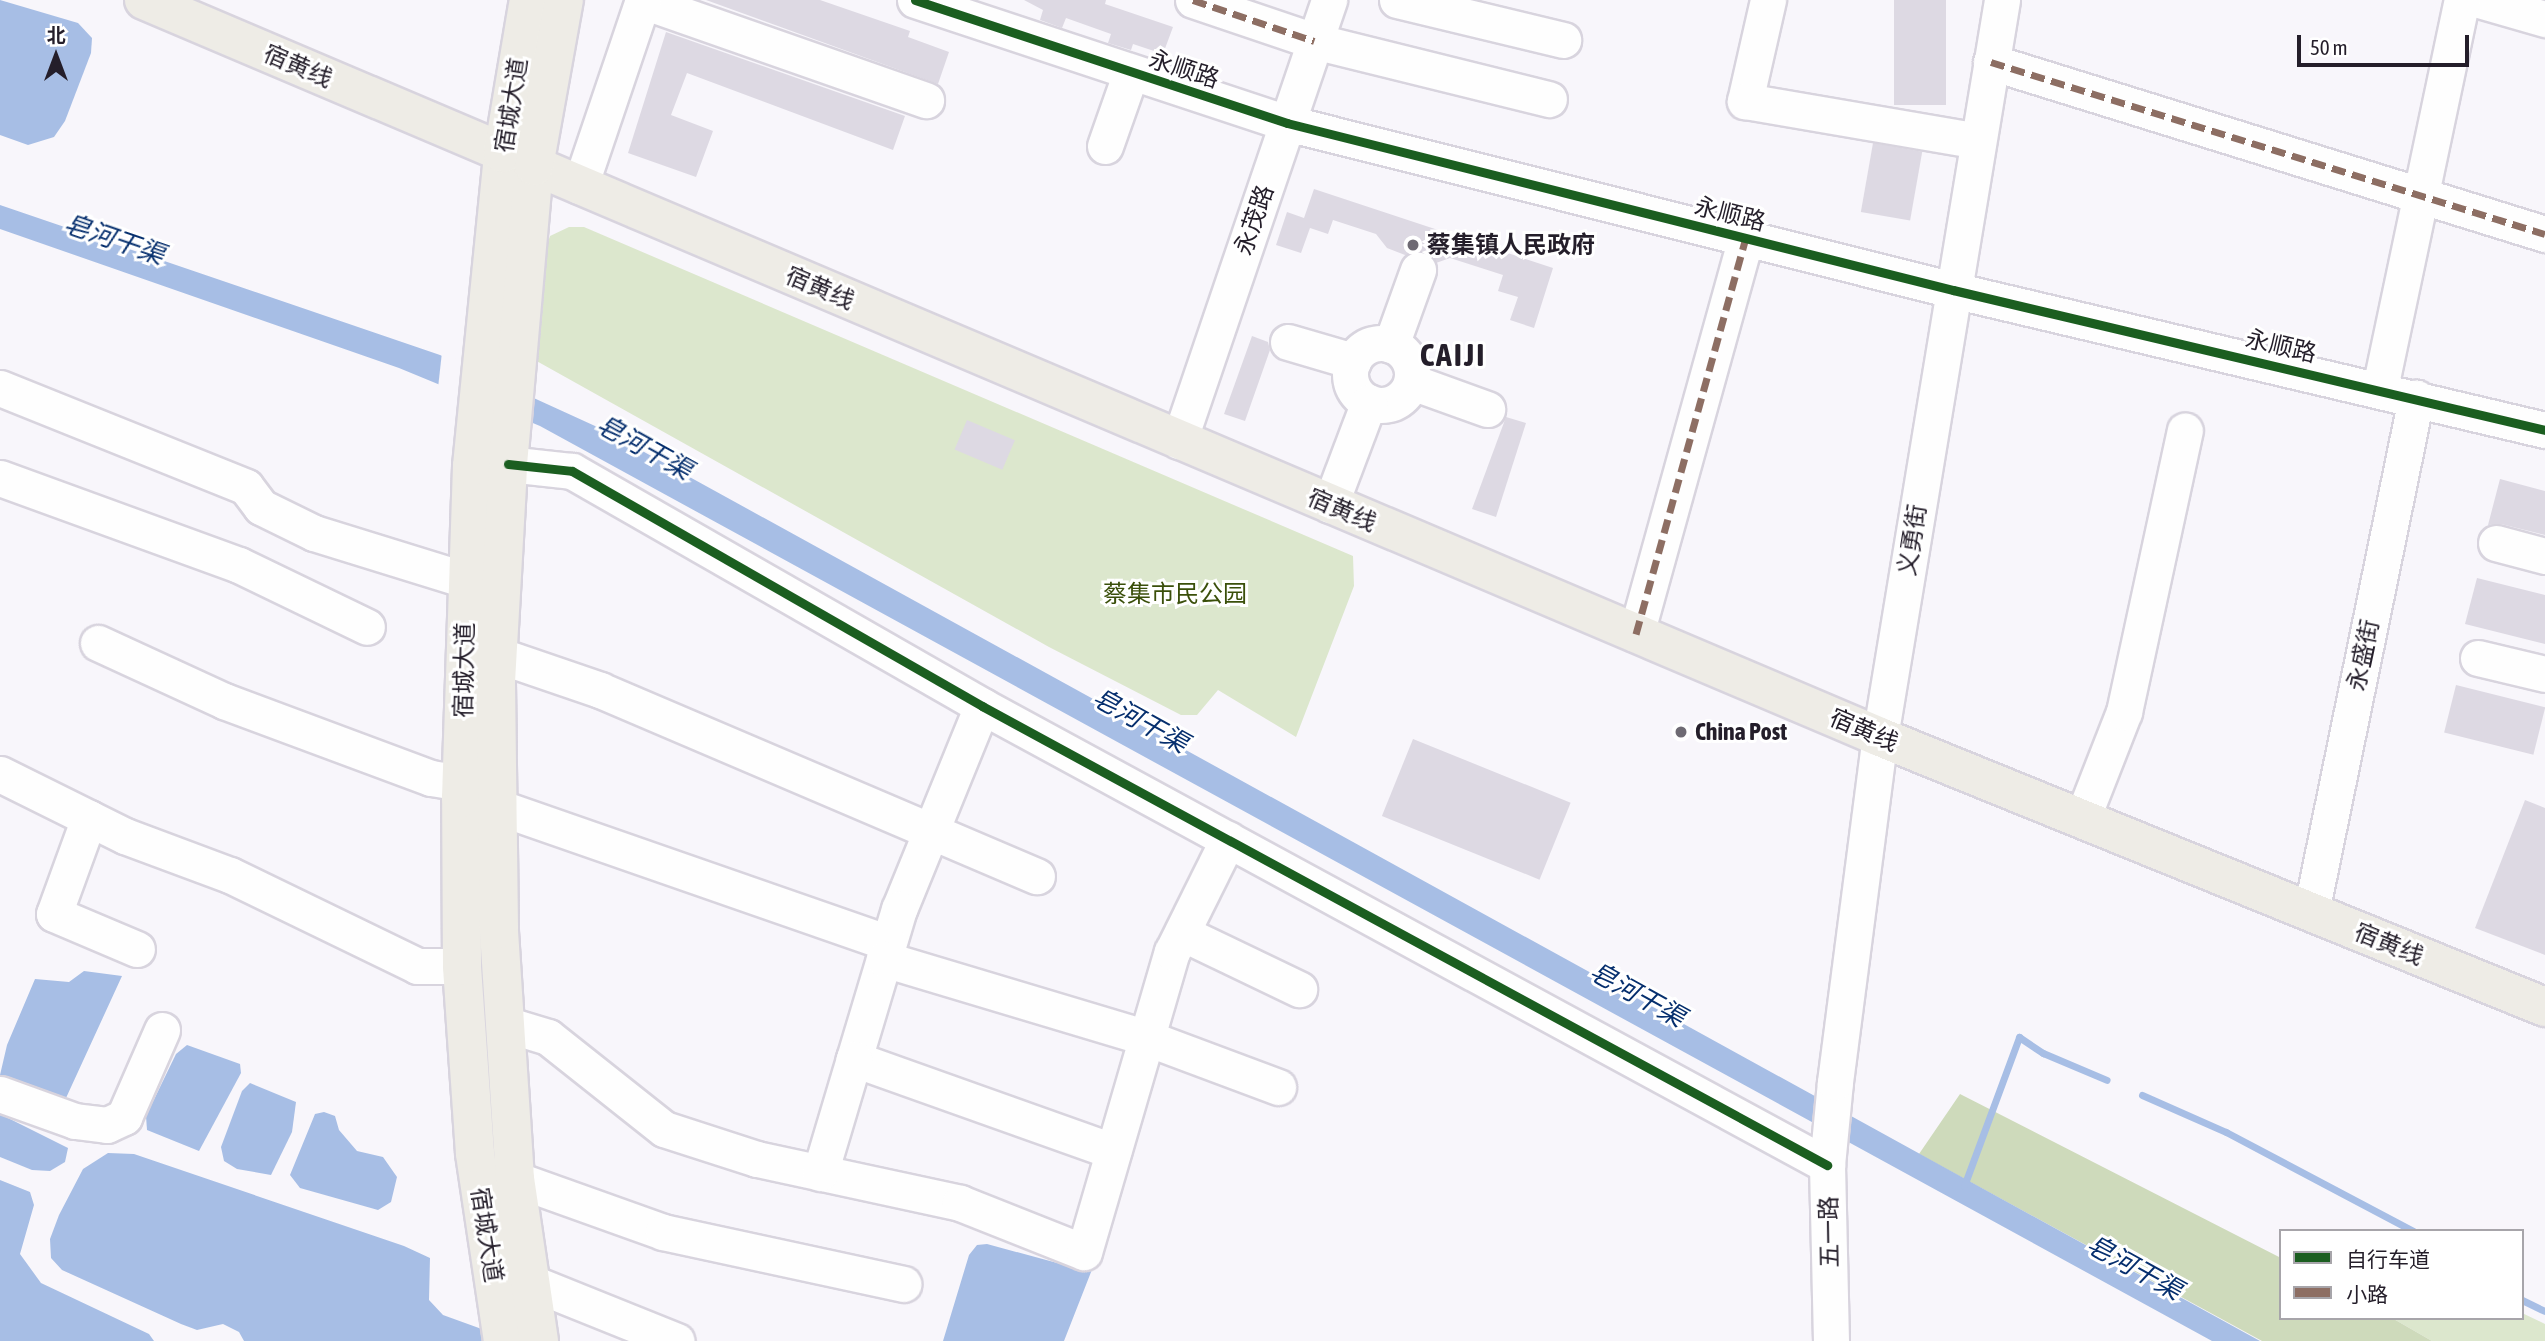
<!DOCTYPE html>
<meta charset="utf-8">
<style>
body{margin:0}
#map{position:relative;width:2545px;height:1341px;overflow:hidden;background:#f8f6fb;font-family:"Asap Condensed","Noto Sans SC",sans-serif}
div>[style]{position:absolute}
.green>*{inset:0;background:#dce7cd}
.forest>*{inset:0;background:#cedabb}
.water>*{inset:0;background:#a7bee5}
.pier>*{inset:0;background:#f8f6fb}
.stream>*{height:7px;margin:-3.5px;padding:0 3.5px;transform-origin:3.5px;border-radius:3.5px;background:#a7bee5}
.building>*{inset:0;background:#ddd9e3;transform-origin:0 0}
.roads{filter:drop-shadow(2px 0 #d8d4de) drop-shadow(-2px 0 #d8d4de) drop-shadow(0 2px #d8d4de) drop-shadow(0 -2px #d8d4de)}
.minor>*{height:35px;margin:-17.5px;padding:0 17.5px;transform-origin:17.5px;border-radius:17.5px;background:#fefefe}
.minor>.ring{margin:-17.5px;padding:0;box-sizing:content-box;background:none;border:35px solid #fefefe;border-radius:50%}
.major>*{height:38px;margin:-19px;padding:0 19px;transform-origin:19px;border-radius:19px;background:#eeece6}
.quiet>*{height:7px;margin-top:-3.5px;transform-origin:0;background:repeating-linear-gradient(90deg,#8d6e63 0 14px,transparent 0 21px)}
.cycleway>*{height:9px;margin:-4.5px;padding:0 4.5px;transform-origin:4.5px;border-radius:4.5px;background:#1b5e20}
.dots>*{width:19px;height:19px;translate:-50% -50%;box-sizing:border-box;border:4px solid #fff;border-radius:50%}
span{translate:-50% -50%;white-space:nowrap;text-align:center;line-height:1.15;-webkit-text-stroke:6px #fff;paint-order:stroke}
.street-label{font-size:24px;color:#241e2a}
.poi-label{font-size:24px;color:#241e2a;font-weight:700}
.left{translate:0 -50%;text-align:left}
.park-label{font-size:24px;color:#3a4f0a}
.water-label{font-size:26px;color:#062f6e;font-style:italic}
.district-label{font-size:32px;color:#241e2a;font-weight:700;letter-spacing:2px}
.legend{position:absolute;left:2279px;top:1229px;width:245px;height:91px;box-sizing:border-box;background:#fff;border:2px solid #a7a5aa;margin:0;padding:9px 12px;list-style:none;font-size:21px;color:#241e2a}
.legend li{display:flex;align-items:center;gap:14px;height:35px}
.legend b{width:35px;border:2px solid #a7a5aa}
.north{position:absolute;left:21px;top:21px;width:70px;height:70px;-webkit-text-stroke:5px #fff;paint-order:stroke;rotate:0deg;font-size:19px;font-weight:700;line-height:28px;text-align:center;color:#241e2a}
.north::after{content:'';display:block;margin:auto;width:24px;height:32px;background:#241e2a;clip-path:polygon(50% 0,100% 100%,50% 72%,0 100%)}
.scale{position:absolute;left:2297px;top:35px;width:172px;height:32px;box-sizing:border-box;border:4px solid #241e2a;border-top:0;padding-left:9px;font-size:21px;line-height:24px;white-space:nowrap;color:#241e2a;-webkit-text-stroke:5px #fff;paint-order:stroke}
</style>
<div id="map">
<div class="green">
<div style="clip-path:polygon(569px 227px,584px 227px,1353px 556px,1354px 586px,1296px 737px,1218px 690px,1197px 715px,1181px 715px,1049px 647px,533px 359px,543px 256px,550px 236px)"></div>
<div style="clip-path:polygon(2522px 1313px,2545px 1324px,2545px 1341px,2432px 1341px,2392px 1318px,2522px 1318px)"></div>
</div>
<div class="forest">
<div style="clip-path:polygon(1960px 1094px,2281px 1258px,2281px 1318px,2392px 1318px,2432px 1341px,2262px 1341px,1919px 1154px)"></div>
</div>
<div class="water">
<div style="clip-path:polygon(0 0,78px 23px,92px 38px,91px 53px,65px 121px,54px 137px,28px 145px,0 135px)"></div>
<div style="clip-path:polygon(0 205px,440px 355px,606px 431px,2260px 1341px,2212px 1341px,540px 426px,399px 368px,0 229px)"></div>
<div style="clip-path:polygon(84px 971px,122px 976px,66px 1098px,55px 1101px,12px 1086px,0 1075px,7px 1045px,35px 979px,69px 982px)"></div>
<div style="clip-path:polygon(187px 1045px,240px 1064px,241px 1073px,199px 1151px,147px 1130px,146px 1116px,176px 1054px)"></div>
<div style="clip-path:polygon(250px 1083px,296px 1102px,292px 1132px,271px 1175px,237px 1169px,224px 1161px,221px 1147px,242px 1091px)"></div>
<div style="clip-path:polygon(324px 1112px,335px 1116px,339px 1130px,357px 1151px,383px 1157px,397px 1177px,391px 1202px,378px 1210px,300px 1188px,290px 1175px,315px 1114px)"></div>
<div style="clip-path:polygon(0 1114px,68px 1148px,65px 1162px,50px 1171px,32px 1170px,0 1157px)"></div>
<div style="clip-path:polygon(108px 1153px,134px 1154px,404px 1246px,430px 1258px,429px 1300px,443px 1315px,515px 1341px,244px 1341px,239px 1332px,223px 1324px,197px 1330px,181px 1324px,62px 1270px,51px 1258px,50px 1239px,59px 1215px,83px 1169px)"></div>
<div style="clip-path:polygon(0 1180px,30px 1192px,34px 1205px,20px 1254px,41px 1283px,149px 1334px,154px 1341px,0 1341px)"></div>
<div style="clip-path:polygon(987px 1244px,1072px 1267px,1093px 1267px,1064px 1341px,943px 1341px,969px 1255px,977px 1245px)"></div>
</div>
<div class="pier">
<div style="clip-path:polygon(442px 352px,525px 390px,522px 423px,438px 388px)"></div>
</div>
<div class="stream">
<div style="left:2142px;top:1095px;width:92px;rotate:23.8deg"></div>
<div style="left:2226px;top:1132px;width:212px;rotate:27.9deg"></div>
<div style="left:1964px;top:1186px;width:159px;rotate:-69.7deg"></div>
<div style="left:2019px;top:1037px;width:29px;rotate:34deg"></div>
<div style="left:2043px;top:1053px;width:69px;rotate:22.9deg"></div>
<div style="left:2522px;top:1300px;width:25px;rotate:26deg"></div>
</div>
<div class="building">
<div style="clip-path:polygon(706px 0,820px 0,910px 31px,908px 37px,949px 52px,938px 84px)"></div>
<div style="clip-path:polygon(1024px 0,1106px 0,1105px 4px,1173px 27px,1163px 54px,1133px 44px,1131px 50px,1108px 43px,1111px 34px,1066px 18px,1062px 28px,1040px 20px,1043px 10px)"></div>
<div style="left:1894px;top:0;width:52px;height:105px"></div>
<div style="clip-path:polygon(666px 32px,905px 116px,893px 150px,687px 73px,671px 115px,713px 131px,696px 177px,628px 153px)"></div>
<div style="left:1873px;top:143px;width:50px;height:70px;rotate:10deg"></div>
<div style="clip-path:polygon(1314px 189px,1553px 268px,1534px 328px,1510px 320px,1518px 297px,1498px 291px,1503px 275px,1450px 258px,1436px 263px,1424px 251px,1405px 255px,1387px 248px,1376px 234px,1333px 220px,1328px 234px,1310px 228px,1301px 253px,1276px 245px,1287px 212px,1304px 218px)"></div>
<div style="clip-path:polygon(1252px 336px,1268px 342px,1270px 350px,1245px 421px,1224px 414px)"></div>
<div style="clip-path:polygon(1506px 417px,1526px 423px,1496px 517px,1472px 509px)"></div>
<div style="left:967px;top:420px;width:52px;height:32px;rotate:23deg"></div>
<div style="clip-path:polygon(2500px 479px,2545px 491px,2545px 535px,2501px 524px,2488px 525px)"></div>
<div style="clip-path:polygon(2477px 578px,2545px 595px,2545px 644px,2465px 624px)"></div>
<div style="left:2456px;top:685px;width:92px;height:49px;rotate:14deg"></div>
<div style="left:1413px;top:739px;width:170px;height:83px;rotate:22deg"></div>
<div style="clip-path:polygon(2525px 800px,2545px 808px,2545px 955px,2475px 928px)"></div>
</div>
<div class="roads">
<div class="minor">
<div style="left:915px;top:0;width:392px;rotate:18.3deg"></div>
<div style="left:1287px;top:123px;width:687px;rotate:14.08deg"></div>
<div style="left:1953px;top:290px;width:608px;rotate:13.31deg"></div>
<div style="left:1193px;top:0;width:128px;rotate:18.7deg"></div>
<div style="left:1314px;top:41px;width:242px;rotate:13.9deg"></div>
<div style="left:1397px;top:0;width:171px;rotate:13.5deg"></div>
<div style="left:1768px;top:0;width:104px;rotate:102.8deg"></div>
<div style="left:1745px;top:101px;width:236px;rotate:9.7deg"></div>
<div style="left:2479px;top:0;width:69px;rotate:16.1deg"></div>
<div style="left:643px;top:1px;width:300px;rotate:19.3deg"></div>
<div style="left:1991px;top:62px;width:580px;rotate:17.25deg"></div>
<div style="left:1105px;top:146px;width:78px;rotate:-70.6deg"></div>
<div style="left:580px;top:186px;width:196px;rotate:-71.3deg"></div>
<div style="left:1288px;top:342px;width:68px;rotate:16.3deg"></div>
<div class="ring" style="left:1350px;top:343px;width:27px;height:27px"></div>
<div style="left:1391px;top:345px;width:80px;rotate:-70.2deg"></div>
<div style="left:1412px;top:382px;width:80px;rotate:19.8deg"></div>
<div style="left:0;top:388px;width:265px;rotate:21.9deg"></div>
<div style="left:246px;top:487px;width:25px;rotate:53deg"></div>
<div style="left:261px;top:507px;width:59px;rotate:26.1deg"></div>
<div style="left:314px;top:533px;width:159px;rotate:17.2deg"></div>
<div style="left:2380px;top:388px;width:397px;rotate:-78.1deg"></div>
<div style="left:1179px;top:441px;width:466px;rotate:-71.2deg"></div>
<div style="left:508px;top:464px;width:64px;rotate:6.2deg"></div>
<div style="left:572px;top:471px;width:473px;rotate:29.8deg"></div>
<div style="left:982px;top:706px;width:962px;rotate:28.51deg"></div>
<div style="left:0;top:478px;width:254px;rotate:20deg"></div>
<div style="left:239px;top:565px;width:142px;rotate:25.8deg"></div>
<div style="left:1330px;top:505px;width:110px;rotate:-69.3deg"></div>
<div style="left:2496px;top:543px;width:51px;rotate:14.9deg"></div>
<div style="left:1636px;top:634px;width:411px;rotate:-74.5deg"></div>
<div style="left:98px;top:643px;width:139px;rotate:24.7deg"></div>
<div style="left:224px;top:701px;width:221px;rotate:20.4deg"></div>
<div style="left:431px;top:778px;width:30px;rotate:9deg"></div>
<div style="left:498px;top:655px;width:108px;rotate:18.9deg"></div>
<div style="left:600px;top:690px;width:475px;rotate:23.1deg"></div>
<div style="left:2478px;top:658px;width:69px;rotate:13.4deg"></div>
<div style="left:982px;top:706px;width:219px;rotate:112.2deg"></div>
<div style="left:899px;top:909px;width:157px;rotate:106.7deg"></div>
<div style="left:854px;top:1059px;width:275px;rotate:19.6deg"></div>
<div style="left:0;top:774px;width:140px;rotate:26.4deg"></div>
<div style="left:125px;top:836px;width:112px;rotate:20.4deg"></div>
<div style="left:230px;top:875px;width:208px;rotate:25.9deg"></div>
<div style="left:417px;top:966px;width:45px"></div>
<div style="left:498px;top:807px;width:413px;rotate:19.2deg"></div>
<div style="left:89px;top:818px;width:102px;rotate:110deg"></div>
<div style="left:54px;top:914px;width:90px;rotate:22.9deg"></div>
<div style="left:2082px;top:819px;width:115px;rotate:-68.6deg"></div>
<div style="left:2124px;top:712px;width:288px;rotate:-77.8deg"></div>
<div style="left:2311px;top:912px;width:525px;rotate:-78.45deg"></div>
<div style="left:1182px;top:933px;width:130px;rotate:25.6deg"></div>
<div style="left:884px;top:959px;width:275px;rotate:16.7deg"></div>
<div style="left:1147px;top:1038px;width:140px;rotate:20.5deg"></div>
<div style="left:505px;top:1024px;width:45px;rotate:16.8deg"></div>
<div style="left:548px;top:1037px;width:148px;rotate:38.4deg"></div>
<div style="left:664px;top:1129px;width:98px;rotate:17.9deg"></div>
<div style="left:757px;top:1159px;width:208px;rotate:12.2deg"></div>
<div style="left:960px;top:1203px;width:133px;rotate:21.6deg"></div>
<div style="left:1084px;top:1252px;width:313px;rotate:-73.7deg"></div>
<div style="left:1172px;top:952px;width:126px;rotate:-63.6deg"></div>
<div style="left:0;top:1094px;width:80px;rotate:19.8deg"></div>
<div style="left:75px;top:1121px;width:32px;rotate:7deg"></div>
<div style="left:107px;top:1125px;width:19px;rotate:-25deg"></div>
<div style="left:124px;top:1117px;width:95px;rotate:-66.4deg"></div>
<div style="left:820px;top:1173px;width:119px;rotate:-73.4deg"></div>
<div style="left:515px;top:1179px;width:157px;rotate:19.7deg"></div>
<div style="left:663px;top:1232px;width:246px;rotate:12.2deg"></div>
<div style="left:530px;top:1282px;width:158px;rotate:21.9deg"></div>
<div style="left:1831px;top:1341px;width:176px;rotate:-91.3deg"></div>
<div style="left:1827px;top:1165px;width:83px;rotate:-84.5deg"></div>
<div style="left:1835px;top:1082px;width:348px;rotate:-82.6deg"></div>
<div style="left:1880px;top:737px;width:747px;rotate:-80.6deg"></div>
</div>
<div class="major">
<div style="left:144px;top:0;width:1886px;rotate:23deg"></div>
<div style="left:1880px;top:737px;width:718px;rotate:22.1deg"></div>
<div style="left:503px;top:1341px;width:190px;rotate:-98.5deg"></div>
<div style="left:475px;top:1153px;width:187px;rotate:-94deg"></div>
<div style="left:462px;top:966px;width:168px;rotate:-90.3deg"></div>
<div style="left:461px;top:798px;width:332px;rotate:-88.1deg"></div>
<div style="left:472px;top:466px;width:315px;rotate:-84.3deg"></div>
<div style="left:503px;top:153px;width:155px;rotate:-80.4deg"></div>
<div style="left:539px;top:1341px;width:164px;rotate:-98.4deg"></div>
<div style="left:515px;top:1179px;width:251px;rotate:-93.7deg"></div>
<div style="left:499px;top:929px;width:247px;rotate:-90.7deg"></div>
<div style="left:496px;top:682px;width:218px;rotate:-86.8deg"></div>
<div style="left:508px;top:464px;width:299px;rotate:-85deg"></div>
<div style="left:534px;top:166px;width:169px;rotate:-79.8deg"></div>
</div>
</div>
<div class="quiet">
<div style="left:1193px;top:0;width:128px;rotate:18.7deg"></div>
<div style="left:1991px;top:62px;width:580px;rotate:17.25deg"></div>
<div style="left:1636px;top:634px;width:411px;rotate:-74.5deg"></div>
</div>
<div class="cycleway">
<div style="left:915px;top:0;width:392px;rotate:18.3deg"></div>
<div style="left:1287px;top:123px;width:687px;rotate:14.08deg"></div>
<div style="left:1953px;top:290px;width:608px;rotate:13.31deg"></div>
<div style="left:508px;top:464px;width:64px;rotate:6.2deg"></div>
<div style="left:572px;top:471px;width:473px;rotate:29.8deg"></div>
<div style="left:982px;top:706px;width:962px;rotate:28.51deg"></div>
</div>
<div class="dots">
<div style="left:1413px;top:245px;background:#6e6a73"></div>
<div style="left:1681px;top:732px;background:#6e6a73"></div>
</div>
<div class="street-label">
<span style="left:298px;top:66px;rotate:23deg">宿黄线</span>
<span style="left:1184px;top:69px;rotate:18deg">永顺路</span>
<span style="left:511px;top:105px;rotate:-81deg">宿城大道</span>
<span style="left:1730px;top:214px;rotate:14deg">永顺路</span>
<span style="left:1254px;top:220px;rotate:-71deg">永茂路</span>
<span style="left:820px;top:288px;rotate:23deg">宿黄线</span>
<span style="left:2281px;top:346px;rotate:13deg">永顺路</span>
<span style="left:1342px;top:510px;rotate:23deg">宿黄线</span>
<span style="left:1912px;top:540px;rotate:-81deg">义勇街</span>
<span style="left:2363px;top:655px;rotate:-78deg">永盛街</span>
<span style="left:464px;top:670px;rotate:-89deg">宿城大道</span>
<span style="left:1864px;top:730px;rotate:23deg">宿黄线</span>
<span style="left:2389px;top:944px;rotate:22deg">宿黄线</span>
<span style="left:1829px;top:1232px;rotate:-91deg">五一路</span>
<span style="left:487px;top:1235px;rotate:81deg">宿城大道</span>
</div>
<div class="poi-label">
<span class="left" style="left:1427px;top:245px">蔡集镇人民政府</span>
<span class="left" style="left:1695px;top:732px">China Post</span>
</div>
<div class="park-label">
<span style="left:1175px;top:594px">蔡集市民公园</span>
</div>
<div class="water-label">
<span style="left:114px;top:240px;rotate:19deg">皂河干渠</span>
<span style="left:644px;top:448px;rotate:29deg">皂河干渠</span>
<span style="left:1140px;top:721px;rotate:29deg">皂河干渠</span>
<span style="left:1637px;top:995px;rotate:29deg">皂河干渠</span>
<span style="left:2134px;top:1268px;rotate:29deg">皂河干渠</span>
</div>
<div class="district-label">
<span style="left:1453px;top:355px">CAIJI</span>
</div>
<ul class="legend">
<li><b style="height:9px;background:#1b5e20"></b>自行车道</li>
<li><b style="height:9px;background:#8d6e63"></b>小路</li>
</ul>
<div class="north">北</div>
<div class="scale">50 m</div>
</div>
